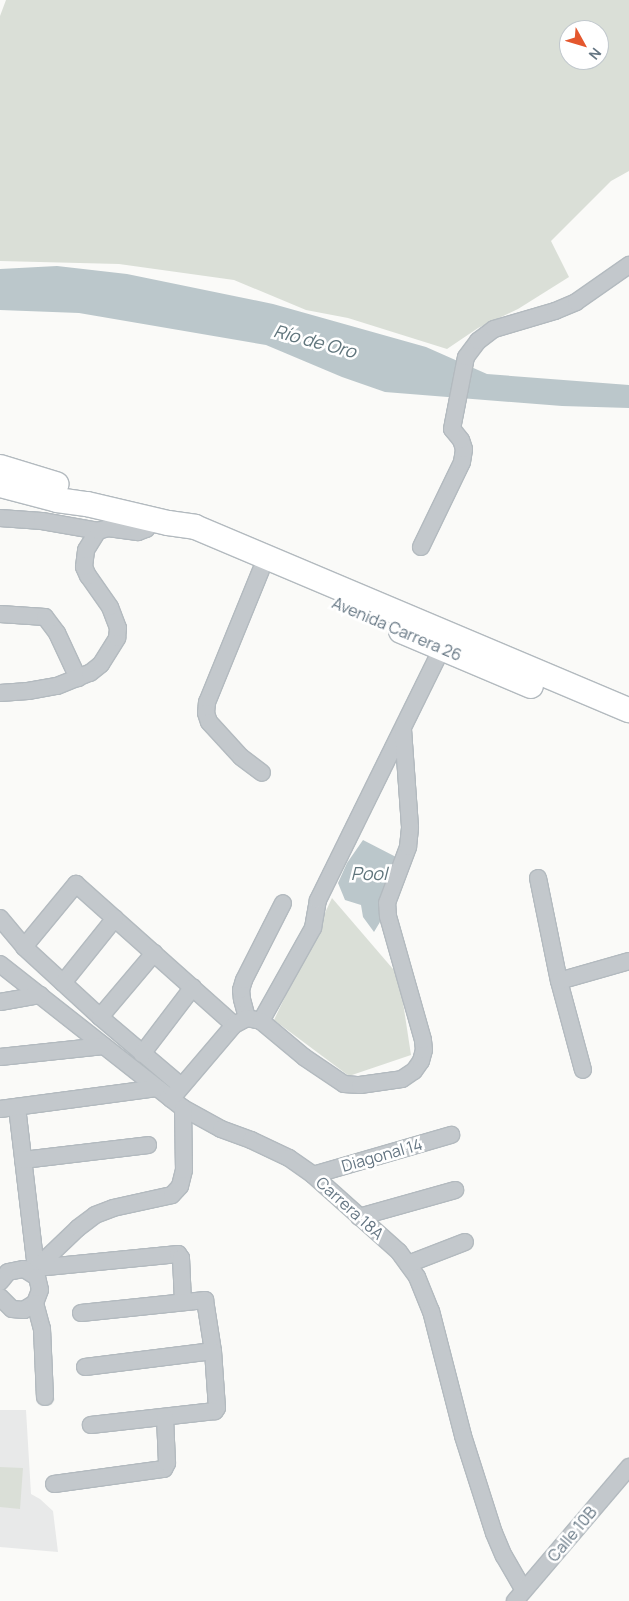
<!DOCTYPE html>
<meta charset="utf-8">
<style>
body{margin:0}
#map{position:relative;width:629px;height:1601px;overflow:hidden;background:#fafaf8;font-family:Manrope,sans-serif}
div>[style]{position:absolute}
.built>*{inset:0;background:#e8e9e9}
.green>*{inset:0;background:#dadfd7}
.water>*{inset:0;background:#bbc7cb}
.roads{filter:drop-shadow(1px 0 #b3babf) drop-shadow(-1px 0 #b3babf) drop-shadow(0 1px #b3babf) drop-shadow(0 -1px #b3babf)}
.street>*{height:16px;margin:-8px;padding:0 8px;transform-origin:8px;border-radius:8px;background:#c3c8cc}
.secondary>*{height:24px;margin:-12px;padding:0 12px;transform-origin:12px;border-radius:12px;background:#fff}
span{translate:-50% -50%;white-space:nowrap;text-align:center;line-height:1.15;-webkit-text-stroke:5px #fff;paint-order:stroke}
.street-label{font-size:16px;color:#657683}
.water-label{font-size:18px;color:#60757c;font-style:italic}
.north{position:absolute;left:559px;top:20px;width:50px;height:50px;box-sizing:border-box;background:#fff;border:1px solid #c1c8cd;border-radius:50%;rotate:129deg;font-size:14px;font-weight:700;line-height:20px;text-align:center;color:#657683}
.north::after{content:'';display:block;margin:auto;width:18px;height:22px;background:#e4572e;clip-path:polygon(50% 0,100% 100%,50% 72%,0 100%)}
</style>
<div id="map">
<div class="built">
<div style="clip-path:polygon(0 1410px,26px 1410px,31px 1494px,40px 1499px,53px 1511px,58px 1552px,0 1547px)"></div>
</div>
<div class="green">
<div style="clip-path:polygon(evenodd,6px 0,629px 0,629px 171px,611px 181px,551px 241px,569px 277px,518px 309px,478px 328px,447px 349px,348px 318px,306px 310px,234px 280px,119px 264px,0 261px,0 16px,6px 0,569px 30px,599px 30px,599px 60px,569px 60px,569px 30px)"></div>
<div style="clip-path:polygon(332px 898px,399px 976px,411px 1055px,349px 1076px,274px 1020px)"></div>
<div style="clip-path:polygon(0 1467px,23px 1468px,20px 1509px,0 1507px)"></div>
</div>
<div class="water">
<div style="clip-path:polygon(57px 266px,127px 274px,273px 304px,426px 347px,487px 374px,629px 385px,629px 408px,562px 406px,385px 392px,342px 377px,266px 345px,79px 313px,0 310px,0 269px)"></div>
<div style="clip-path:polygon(363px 840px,398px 858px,394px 877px,380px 897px,380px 922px,374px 932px,363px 917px,361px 905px,345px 900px,338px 883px,347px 863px)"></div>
</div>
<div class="roads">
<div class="street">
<div style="left:0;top:518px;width:42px;rotate:4.1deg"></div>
<div style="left:42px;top:521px;width:57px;rotate:10.1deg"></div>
<div style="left:421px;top:547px;width:94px;rotate:-64.2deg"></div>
<div style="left:462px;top:462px;width:13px;rotate:-81deg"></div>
<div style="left:464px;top:449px;width:9px;rotate:-108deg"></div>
<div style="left:461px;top:440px;width:14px;rotate:-129deg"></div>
<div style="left:452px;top:429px;width:73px;rotate:-79deg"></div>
<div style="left:466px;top:357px;width:20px;rotate:-53deg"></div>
<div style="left:478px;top:341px;width:20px;rotate:-37deg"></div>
<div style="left:494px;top:329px;width:64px;rotate:-16.4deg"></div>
<div style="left:555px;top:311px;width:23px;rotate:-23deg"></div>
<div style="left:576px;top:302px;width:65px;rotate:-34.9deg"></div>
<div style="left:261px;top:570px;width:143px;rotate:112.2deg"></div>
<div style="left:207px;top:702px;width:11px;rotate:95deg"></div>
<div style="left:206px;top:713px;width:9px;rotate:72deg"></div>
<div style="left:209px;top:722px;width:47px;rotate:47.6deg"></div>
<div style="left:241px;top:757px;width:26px;rotate:37deg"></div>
<div style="left:0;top:614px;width:45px;rotate:3.8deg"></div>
<div style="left:45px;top:617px;width:20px;rotate:53deg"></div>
<div style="left:57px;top:633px;width:50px;rotate:65deg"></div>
<div style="left:0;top:693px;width:28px;rotate:-4deg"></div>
<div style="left:28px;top:691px;width:29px;rotate:-10deg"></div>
<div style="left:57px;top:686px;width:35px;rotate:-22deg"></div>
<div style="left:90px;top:673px;width:14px;rotate:-39deg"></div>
<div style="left:101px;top:664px;width:31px;rotate:-58deg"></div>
<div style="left:117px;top:638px;width:10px;rotate:-84deg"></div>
<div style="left:118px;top:628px;width:22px;rotate:-111deg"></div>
<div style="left:110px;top:607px;width:38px;rotate:-125deg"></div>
<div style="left:88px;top:576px;width:10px;rotate:-114deg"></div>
<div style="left:84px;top:567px;width:17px;rotate:-83deg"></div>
<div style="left:86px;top:550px;width:22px;rotate:-58deg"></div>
<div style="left:98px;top:531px;width:10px;rotate:-17deg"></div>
<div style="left:108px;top:528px;width:30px;rotate:8deg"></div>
<div style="left:138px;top:532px;width:9px;rotate:-21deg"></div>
<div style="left:146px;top:529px;width:11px;rotate:-52deg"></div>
<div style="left:538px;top:878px;width:105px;rotate:78.5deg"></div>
<div style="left:559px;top:981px;width:92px;rotate:74.9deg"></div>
<div style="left:0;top:918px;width:38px;rotate:50deg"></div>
<div style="left:24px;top:947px;width:103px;rotate:42.6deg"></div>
<div style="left:100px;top:1017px;width:106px;rotate:40.4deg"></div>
<div style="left:24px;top:947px;width:82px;rotate:-50.5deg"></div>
<div style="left:76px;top:884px;width:212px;rotate:41.7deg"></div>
<div style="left:0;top:964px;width:233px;rotate:38.2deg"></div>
<div style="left:183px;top:1108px;width:43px;rotate:28.9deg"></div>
<div style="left:221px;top:1129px;width:32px;rotate:20deg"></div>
<div style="left:251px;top:1140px;width:42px;rotate:25.3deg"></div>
<div style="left:289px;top:1158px;width:29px;rotate:35deg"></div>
<div style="left:313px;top:1175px;width:115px;rotate:41.8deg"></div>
<div style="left:399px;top:1252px;width:31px;rotate:54deg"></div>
<div style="left:417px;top:1277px;width:37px;rotate:68deg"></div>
<div style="left:431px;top:1311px;width:129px;rotate:75.6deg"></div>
<div style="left:463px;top:1436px;width:102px;rotate:72.3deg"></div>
<div style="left:494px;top:1533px;width:25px;rotate:67deg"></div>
<div style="left:504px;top:1556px;width:39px;rotate:60deg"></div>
<div style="left:559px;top:981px;width:73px;rotate:-15.9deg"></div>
<div style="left:63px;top:983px;width:83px;rotate:-51.3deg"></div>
<div style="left:0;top:1002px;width:41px;rotate:-9.9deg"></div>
<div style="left:100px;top:1017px;width:84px;rotate:-49.8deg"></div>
<div style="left:247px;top:1018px;width:20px;rotate:-105deg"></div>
<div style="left:242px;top:999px;width:9px;rotate:-96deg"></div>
<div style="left:241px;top:990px;width:10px;rotate:-73deg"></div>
<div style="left:244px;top:980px;width:86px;rotate:-63.1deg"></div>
<div style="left:261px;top:1021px;width:107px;rotate:-60.8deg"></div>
<div style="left:313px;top:928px;width:28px;rotate:-80deg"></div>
<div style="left:318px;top:900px;width:281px;rotate:-63.8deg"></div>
<div style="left:142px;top:1054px;width:84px;rotate:-52.7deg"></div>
<div style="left:0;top:1057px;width:104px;rotate:-6.1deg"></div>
<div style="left:171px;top:1099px;width:97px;rotate:-49.6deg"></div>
<div style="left:234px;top:1025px;width:15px;rotate:-28deg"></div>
<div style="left:247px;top:1018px;width:14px;rotate:12deg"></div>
<div style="left:261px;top:1021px;width:56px;rotate:39.9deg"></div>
<div style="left:304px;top:1057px;width:48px;rotate:34deg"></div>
<div style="left:344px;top:1084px;width:16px;rotate:4deg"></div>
<div style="left:360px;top:1085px;width:42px;rotate:-8.1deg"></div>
<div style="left:402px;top:1079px;width:14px;rotate:-34deg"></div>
<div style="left:414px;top:1071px;width:12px;rotate:-55deg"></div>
<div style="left:421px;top:1061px;width:11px;rotate:-75deg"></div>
<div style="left:424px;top:1050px;width:10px;rotate:-96deg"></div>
<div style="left:423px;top:1040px;width:129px;rotate:-105.8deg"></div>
<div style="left:388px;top:916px;width:13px;rotate:-94deg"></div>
<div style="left:387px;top:903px;width:60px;rotate:-69.4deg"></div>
<div style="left:408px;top:847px;width:20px;rotate:-84deg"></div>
<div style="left:410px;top:827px;width:97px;rotate:-94.1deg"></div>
<div style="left:17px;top:1107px;width:162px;rotate:83.3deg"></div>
<div style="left:36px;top:1268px;width:143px;rotate:-5.6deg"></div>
<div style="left:178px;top:1254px;width:5px;rotate:53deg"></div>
<div style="left:181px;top:1258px;width:44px;rotate:87.4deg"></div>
<div style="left:0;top:1109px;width:158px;rotate:-7.6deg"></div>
<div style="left:23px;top:1160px;width:126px;rotate:-6.8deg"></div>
<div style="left:313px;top:1175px;width:144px;rotate:-16.2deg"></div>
<div style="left:359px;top:1217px;width:100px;rotate:-15.7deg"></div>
<div style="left:408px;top:1264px;width:61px;rotate:-21.1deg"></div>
<div style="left:33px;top:1271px;width:62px;rotate:-43.7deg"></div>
<div style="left:78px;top:1228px;width:21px;rotate:-37deg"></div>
<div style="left:95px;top:1215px;width:19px;rotate:-21deg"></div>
<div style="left:113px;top:1208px;width:60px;rotate:-12.4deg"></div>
<div style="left:172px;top:1195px;width:12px;rotate:-48deg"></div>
<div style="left:180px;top:1186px;width:16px;rotate:-76deg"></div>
<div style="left:184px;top:1170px;width:62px;rotate:-90.9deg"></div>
<div style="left:0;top:1282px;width:13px;rotate:-51deg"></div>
<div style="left:8px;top:1272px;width:16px;rotate:-11deg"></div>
<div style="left:24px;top:1269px;width:15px;rotate:32deg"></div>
<div style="left:37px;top:1277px;width:13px;rotate:77deg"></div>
<div style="left:40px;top:1290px;width:14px;rotate:111deg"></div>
<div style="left:35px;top:1303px;width:13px;rotate:148deg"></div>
<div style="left:24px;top:1310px;width:12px;rotate:-175deg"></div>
<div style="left:12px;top:1309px;width:17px;rotate:-135deg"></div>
<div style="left:35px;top:1303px;width:27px;rotate:75deg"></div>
<div style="left:42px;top:1329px;width:68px;rotate:87.5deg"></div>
<div style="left:81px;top:1313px;width:125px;rotate:-6deg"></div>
<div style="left:205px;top:1300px;width:52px;rotate:81.1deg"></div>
<div style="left:213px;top:1351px;width:57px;rotate:86deg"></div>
<div style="left:217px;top:1408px;width:4px;rotate:124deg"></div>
<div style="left:215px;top:1411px;width:125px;rotate:173.6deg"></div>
<div style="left:85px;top:1367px;width:129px;rotate:-7.1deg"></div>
<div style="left:54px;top:1484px;width:111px;rotate:-7.8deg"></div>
<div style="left:164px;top:1469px;width:7px;rotate:-63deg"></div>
<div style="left:167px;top:1463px;width:46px;rotate:-92.5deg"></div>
<div style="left:515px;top:1601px;width:176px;rotate:-49.6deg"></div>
</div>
<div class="secondary">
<div style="left:0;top:467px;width:59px;rotate:16.9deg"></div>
<div style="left:0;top:485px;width:59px;rotate:14.7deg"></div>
<div style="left:57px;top:500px;width:30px;rotate:8deg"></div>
<div style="left:87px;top:504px;width:83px;rotate:13.2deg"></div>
<div style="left:168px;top:523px;width:27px;rotate:8deg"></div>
<div style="left:195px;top:527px;width:471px;rotate:22.9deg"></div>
<div style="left:401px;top:631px;width:141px;rotate:22.9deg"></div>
</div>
</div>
<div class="street-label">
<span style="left:397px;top:629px;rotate:23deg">Avenida Carrera 26</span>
<span style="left:382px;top:1155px;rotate:-16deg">Diagonal 14</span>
<span style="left:350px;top:1208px;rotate:42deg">Carrera 18A</span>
<span style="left:572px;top:1534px;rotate:-50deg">Calle 10B</span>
</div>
<div class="water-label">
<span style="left:315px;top:341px;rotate:15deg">Río de Oro</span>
<span style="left:369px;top:873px">Pool</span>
</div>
<div class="north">N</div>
</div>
